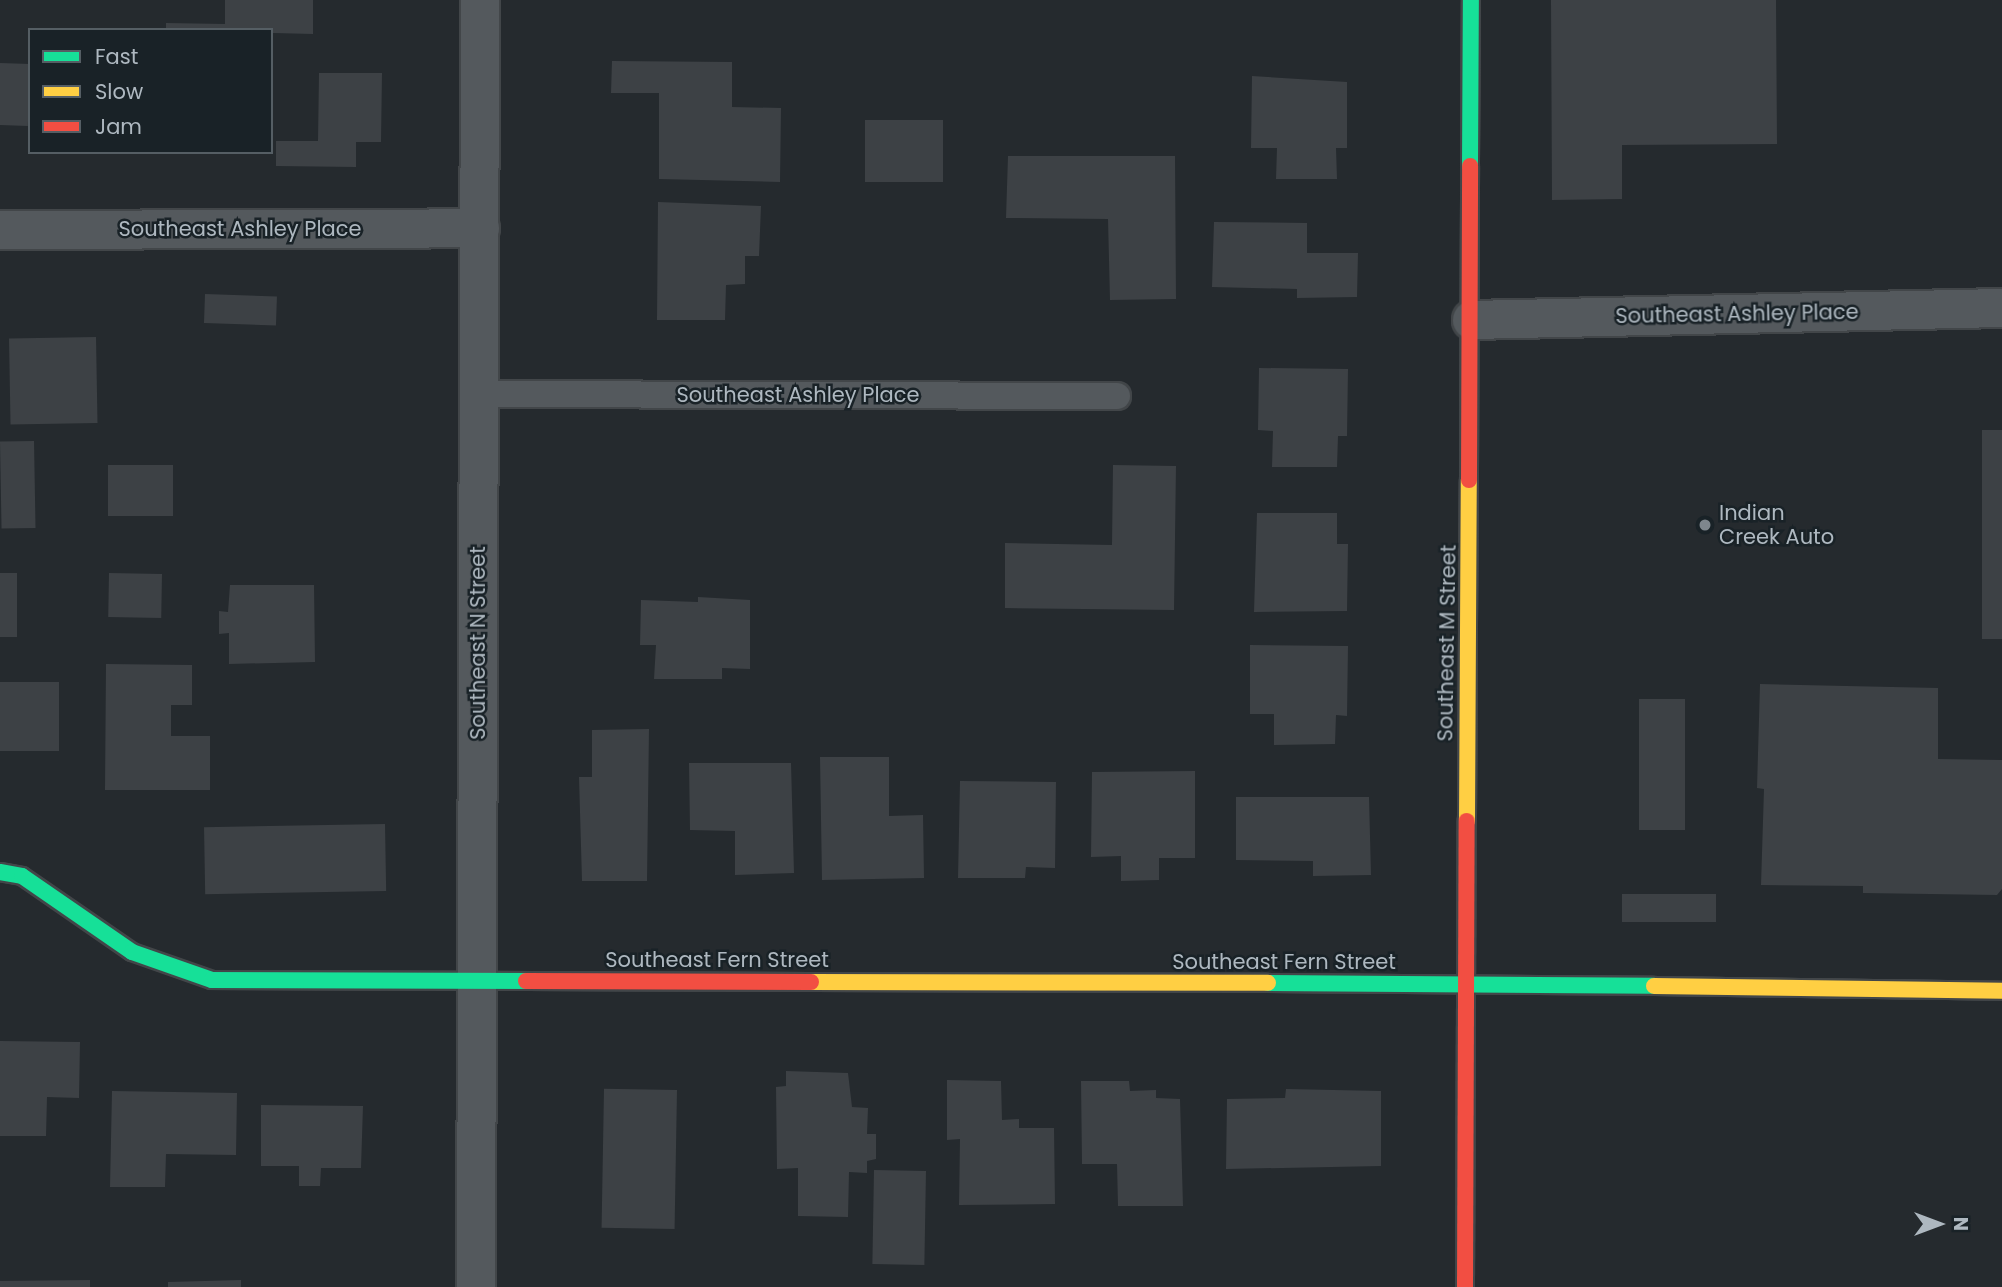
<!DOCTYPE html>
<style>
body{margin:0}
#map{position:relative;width:2002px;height:1287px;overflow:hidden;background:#252a2e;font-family:Poppins,sans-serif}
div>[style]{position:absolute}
.building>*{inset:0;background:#3d4145;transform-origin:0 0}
.roads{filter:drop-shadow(2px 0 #424649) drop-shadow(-2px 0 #424649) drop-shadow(0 2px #424649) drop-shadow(0 -2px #424649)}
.lane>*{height:26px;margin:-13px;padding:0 13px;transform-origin:13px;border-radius:13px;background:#54595d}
.street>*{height:38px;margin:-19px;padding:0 19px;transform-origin:19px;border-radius:19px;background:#54595d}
.fast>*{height:16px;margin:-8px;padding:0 8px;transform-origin:8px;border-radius:8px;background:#16e098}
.slow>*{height:16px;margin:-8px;padding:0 8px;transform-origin:8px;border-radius:8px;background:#ffcf43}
.jam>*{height:16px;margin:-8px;padding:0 8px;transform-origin:8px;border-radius:8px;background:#f24e42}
.dots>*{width:19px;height:19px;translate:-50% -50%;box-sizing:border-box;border:4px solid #192227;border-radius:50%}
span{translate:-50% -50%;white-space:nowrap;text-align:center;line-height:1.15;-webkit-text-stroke:5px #192227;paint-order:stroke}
.street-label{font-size:21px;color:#aeb8c0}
.poi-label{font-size:21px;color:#aeb8c0}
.left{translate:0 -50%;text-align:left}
.legend{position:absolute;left:28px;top:28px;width:245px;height:126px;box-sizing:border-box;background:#192227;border:2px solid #555e64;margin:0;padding:9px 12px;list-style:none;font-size:21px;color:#aeb8c0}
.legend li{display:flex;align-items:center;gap:14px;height:35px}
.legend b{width:35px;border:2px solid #555e64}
.north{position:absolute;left:1904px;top:1189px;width:70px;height:70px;-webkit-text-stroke:5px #192227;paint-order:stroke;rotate:90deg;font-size:19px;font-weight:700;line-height:28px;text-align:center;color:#aeb8c0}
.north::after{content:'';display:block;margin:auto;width:24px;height:32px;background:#aeb8c0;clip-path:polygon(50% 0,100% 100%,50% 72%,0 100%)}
</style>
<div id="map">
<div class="building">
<div style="clip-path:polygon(225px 0,313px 0,313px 34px,166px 30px,166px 23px,225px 24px)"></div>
<div style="clip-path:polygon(1551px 0,1776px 0,1777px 144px,1622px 145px,1622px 199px,1552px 200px)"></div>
<div style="clip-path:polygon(612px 61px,732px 62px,732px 107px,781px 108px,780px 182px,659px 179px,659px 93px,611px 93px)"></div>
<div style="left:0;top:63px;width:30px;height:62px;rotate:2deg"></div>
<div style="clip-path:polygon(319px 73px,382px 73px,381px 142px,356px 142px,356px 167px,276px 166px,276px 141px,318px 141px)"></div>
<div style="clip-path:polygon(1252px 76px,1347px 82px,1347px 148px,1336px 148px,1337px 179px,1276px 179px,1277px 148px,1251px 148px)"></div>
<div style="left:865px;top:120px;width:78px;height:62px"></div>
<div style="clip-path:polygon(1008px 156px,1175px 156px,1176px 299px,1110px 300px,1108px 219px,1006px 218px)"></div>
<div style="clip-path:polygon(658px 202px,761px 206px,759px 256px,745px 256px,745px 284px,726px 285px,725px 320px,657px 320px)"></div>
<div style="clip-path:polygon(1214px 222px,1307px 223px,1307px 253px,1358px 253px,1357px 297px,1297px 298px,1297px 289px,1212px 287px)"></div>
<div style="left:205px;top:294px;width:72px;height:29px;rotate:2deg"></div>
<div style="left:96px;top:337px;width:86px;height:87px;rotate:89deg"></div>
<div style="clip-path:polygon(1259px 368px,1348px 369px,1347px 436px,1338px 436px,1337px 467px,1272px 467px,1273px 431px,1258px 430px)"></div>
<div style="left:1982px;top:430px;width:20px;height:209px"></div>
<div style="left:34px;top:441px;width:87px;height:34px;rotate:89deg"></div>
<div style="left:108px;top:465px;width:65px;height:51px"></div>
<div style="clip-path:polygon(1113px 465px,1176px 466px,1174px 610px,1005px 608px,1005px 543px,1112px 545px)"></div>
<div style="clip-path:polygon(1257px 513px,1337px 513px,1337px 544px,1348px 544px,1347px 611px,1254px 612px)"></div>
<div style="left:0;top:573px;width:17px;height:64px"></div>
<div style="left:109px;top:573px;width:53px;height:44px;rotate:1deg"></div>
<div style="clip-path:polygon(230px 585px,314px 585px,315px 662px,229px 664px,229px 633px,219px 634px,219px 611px,228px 612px)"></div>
<div style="clip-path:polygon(698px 597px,750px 600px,750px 669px,722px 668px,722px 679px,654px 679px,656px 645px,640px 645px,641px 600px,698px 602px)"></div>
<div style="clip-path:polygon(1250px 645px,1348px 646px,1347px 716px,1336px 715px,1335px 744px,1274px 745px,1274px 714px,1250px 714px)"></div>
<div style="clip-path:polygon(106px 664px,192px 665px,192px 705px,171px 705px,171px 736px,210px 736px,210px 790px,105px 790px)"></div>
<div style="left:0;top:682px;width:59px;height:69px"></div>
<div style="clip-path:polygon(1760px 684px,1938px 688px,1938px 759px,2002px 760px,2002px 889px,1997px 895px,1863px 893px,1863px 886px,1761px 885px,1764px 789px,1757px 788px)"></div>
<div style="left:1639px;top:699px;width:46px;height:131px"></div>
<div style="clip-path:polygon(649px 729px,647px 881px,582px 881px,579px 777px,592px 777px,592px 730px)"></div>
<div style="clip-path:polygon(820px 757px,889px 757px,889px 816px,923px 815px,924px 878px,822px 880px)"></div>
<div style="clip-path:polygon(689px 763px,791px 763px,794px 873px,735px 875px,735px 831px,690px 830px)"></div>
<div style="clip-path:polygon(1195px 771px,1195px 858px,1159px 858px,1159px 880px,1121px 881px,1121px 856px,1091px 857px,1092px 772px)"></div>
<div style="clip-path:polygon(960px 781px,1056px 782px,1055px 868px,1026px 867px,1025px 878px,958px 878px)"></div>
<div style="clip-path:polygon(1236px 797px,1369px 797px,1371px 875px,1313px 876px,1313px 861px,1236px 860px)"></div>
<div style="left:385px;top:824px;width:67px;height:181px;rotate:89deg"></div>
<div style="left:1716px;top:894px;width:28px;height:94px;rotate:90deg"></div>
<div style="clip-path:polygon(0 1041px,80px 1042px,79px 1098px,47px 1097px,46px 1136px,0 1136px)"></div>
<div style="clip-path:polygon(786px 1071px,848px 1073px,852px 1107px,868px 1108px,867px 1134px,876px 1134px,876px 1159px,867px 1161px,867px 1173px,849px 1172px,848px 1217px,798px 1216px,798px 1168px,777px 1169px,776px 1087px,786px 1086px)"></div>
<div style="clip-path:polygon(947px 1080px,1001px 1081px,1002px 1120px,1019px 1119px,1019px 1128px,1054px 1128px,1055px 1204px,959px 1205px,960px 1139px,947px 1140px)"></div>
<div style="clip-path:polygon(1081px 1081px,1129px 1081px,1130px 1091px,1156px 1090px,1156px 1098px,1180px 1099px,1183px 1206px,1118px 1206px,1117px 1164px,1082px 1164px)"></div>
<div style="clip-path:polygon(1286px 1089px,1381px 1091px,1381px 1166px,1226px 1169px,1227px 1099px,1285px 1098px)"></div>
<div style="left:677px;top:1090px;width:139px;height:73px;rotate:91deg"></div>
<div style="clip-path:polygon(112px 1091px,237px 1093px,236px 1155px,166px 1154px,165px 1187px,110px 1187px)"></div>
<div style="clip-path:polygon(261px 1105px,363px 1106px,361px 1168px,321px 1168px,320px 1186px,299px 1186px,299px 1166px,261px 1166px)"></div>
<div style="left:874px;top:1170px;width:52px;height:94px;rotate:1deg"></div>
<div style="clip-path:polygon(90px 1280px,90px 1287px,0 1287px,0 1281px)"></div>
<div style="clip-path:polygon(241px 1280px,241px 1287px,168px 1287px,168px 1282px)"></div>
</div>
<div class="roads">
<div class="lane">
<div style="left:480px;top:394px;width:637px;rotate:0.18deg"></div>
</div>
<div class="street">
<div style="left:0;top:230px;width:480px;rotate:-0.2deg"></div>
<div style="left:1472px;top:320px;width:530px;rotate:-1.3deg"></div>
<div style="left:476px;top:1287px;width:1287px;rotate:-89.82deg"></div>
</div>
<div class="fast">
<div style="left:1470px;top:166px;width:166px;rotate:-89.7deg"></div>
<div style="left:0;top:872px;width:22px;rotate:10deg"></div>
<div style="left:22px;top:876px;width:134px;rotate:34.6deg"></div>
<div style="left:132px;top:952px;width:85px;rotate:19.3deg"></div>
<div style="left:212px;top:980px;width:314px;rotate:0.2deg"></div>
<div style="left:1268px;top:983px;width:386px;rotate:0.4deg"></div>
</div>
<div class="slow">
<div style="left:1467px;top:821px;width:341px;rotate:-89.7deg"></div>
<div style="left:811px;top:982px;width:457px;rotate:0.1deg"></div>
<div style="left:1654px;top:986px;width:348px;rotate:0.8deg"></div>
</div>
<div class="jam">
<div style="left:1469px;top:480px;width:314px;rotate:-89.8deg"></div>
<div style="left:526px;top:981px;width:285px;rotate:0.2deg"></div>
<div style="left:1465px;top:1287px;width:466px;rotate:-89.8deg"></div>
</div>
</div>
<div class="dots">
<div style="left:1705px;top:525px;background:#7e868d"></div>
</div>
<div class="street-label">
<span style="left:240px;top:229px">Southeast Ashley Place</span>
<span style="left:1737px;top:314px;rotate:-1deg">Southeast Ashley Place</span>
<span style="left:798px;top:395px">Southeast Ashley Place</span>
<span style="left:478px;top:643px;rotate:-90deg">Southeast N Street</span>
<span style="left:1447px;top:643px;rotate:-89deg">Southeast M Street</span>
<span style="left:717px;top:960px">Southeast Fern Street</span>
<span style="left:1284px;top:962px">Southeast Fern Street</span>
</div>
<div class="poi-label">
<span class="left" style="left:1719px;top:525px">Indian<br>Creek Auto</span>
</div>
<ul class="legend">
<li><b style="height:9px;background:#16e098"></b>Fast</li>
<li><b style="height:9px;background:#ffcf43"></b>Slow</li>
<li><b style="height:9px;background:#f24e42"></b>Jam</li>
</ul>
<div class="north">N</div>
</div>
